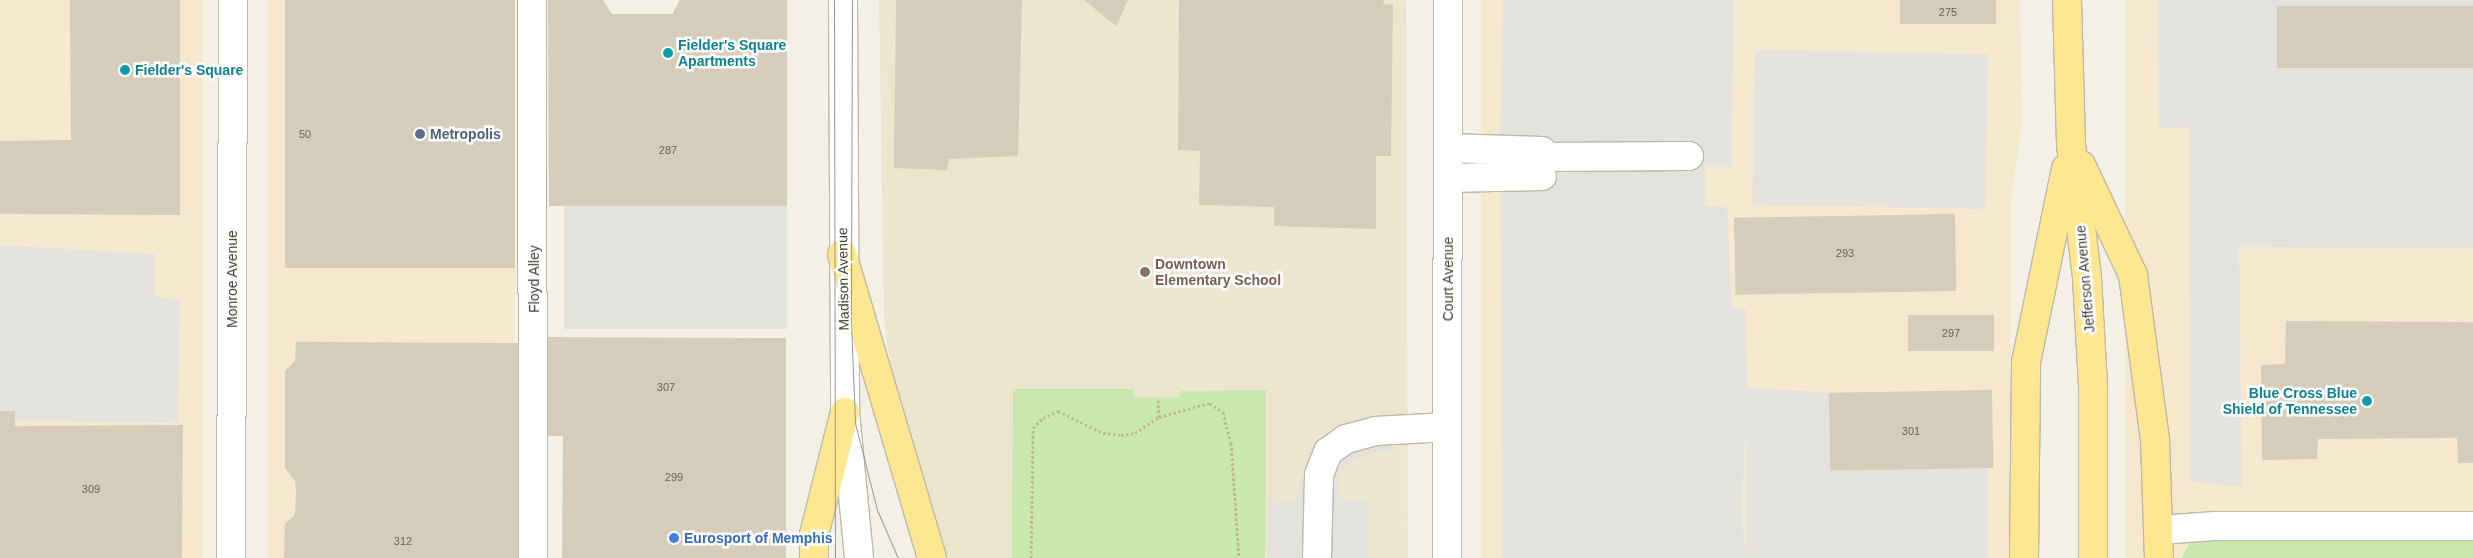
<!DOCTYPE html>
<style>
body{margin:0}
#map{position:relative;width:2473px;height:558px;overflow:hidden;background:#f3f0e5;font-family:Helvetica,sans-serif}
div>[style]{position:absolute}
.commercial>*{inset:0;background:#f6e8cf;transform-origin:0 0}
.education>*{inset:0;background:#ece6cf}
.green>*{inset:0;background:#c9e8ad}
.parking>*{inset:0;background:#e4e2dd;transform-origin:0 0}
.building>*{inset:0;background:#d5ccba;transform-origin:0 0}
.path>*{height:3px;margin-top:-1.5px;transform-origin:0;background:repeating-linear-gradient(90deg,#c1b598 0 2.5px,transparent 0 5px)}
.roads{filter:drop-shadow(1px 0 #beb8a8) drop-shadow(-1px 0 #beb8a8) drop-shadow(0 1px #beb8a8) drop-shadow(0 -1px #beb8a8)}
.minor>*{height:28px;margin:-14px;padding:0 14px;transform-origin:14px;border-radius:14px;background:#fff}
.major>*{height:28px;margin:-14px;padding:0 14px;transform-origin:14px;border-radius:14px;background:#ffe792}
.tram>*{height:1px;margin:-0.5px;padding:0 0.5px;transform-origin:0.5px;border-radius:0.5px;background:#959595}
.dots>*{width:14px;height:14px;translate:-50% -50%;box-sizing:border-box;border:2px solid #fff;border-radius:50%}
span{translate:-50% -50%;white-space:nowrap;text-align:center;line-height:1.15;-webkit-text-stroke:5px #fff;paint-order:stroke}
.number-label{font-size:11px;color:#696356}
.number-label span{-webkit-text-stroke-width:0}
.culture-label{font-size:14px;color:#0d838f;font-weight:700}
.left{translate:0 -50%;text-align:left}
.right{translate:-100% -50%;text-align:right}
.service-label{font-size:14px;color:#4e5e75;font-weight:700}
.education-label{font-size:14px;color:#785e54;font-weight:700}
.street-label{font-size:14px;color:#454035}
.shop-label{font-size:14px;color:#366cbe;font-weight:700}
</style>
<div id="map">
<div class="commercial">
<div style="left:0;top:0;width:203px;height:558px"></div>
<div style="left:268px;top:0;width:247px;height:558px"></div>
<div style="clip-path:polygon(1481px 0,2020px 0,2022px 124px,2011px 201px,2010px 558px,1481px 558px)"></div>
<div style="left:2125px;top:0;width:348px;height:560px"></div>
</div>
<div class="education">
<div style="clip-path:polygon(879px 0,1406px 0,1408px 558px,942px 558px,893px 387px,884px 320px)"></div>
</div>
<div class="green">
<div style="clip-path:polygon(1013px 389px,1133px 389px,1134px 397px,1179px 398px,1180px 391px,1266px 390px,1265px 558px,1012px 558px)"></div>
<div style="clip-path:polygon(2210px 539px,2473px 541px,2473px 558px,2181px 558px,2191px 541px)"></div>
</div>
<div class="parking">
<div style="clip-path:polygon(evenodd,1503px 0,1733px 0,1732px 167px,1705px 167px,1705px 206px,1727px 207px,1732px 308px,1746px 309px,1747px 387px,1829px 393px,1831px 471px,1988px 468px,1988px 558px,1502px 558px,1500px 136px,1503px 0,1746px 414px,1745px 549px,1744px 549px,1742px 504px,1746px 414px)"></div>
<div style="clip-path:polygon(2158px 0,2473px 0,2473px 248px,2239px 247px,2242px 487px,2190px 482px,2189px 127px,2159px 128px)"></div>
<div style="left:1988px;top:54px;width:155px;height:233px;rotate:91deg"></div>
<div style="left:787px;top:206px;width:123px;height:223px;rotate:90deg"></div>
<div style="clip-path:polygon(0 245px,155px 254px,155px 296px,180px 300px,178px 423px,0 420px)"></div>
<div style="clip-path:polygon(1361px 416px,1392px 417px,1393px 452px,1369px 453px,1339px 472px,1339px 500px,1369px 501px,1369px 558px,1268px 558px,1270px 503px,1297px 500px,1300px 481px,1317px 447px,1329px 432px)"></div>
</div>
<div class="building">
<div style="clip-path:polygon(70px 0,180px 0,180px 215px,0 214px,0 141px,71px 140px)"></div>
<div style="left:285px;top:0;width:230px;height:268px"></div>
<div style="clip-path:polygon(548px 0,603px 0,612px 14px,672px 14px,680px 0,787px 0,787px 206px,549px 206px)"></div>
<div style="clip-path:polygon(896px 0,1022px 0,1018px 156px,949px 159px,947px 170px,894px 168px)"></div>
<div style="clip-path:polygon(1084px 0,1128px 0,1116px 26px)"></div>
<div style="clip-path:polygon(1179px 0,1384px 0,1383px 4px,1393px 5px,1391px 156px,1376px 156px,1376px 229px,1274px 226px,1274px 207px,1199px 205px,1200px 151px,1178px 150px)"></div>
<div style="left:1900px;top:0;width:96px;height:24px"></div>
<div style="left:2277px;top:6px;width:196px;height:62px"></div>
<div style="left:1955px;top:214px;width:77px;height:221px;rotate:89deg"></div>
<div style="left:1908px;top:315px;width:86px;height:36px"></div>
<div style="clip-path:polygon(2286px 321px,2473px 322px,2473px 463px,2458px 463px,2457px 438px,2318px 439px,2317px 459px,2262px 460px,2261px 365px,2285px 364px)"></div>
<div style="clip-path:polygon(546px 337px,786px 338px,786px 558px,562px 558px,563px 436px,546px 436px)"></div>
<div style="clip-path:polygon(296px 342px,521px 343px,522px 558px,284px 558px,285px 524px,295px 515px,296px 493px,295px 481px,285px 468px,285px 371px,295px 361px)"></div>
<div style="left:1992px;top:390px;width:78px;height:163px;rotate:89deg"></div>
<div style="clip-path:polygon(0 411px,15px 411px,15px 426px,183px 425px,182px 558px,0 558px)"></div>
</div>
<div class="path">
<div style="left:1158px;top:400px;width:17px;rotate:87deg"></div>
<div style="left:1031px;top:558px;width:130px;rotate:-89.1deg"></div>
<div style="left:1033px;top:428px;width:14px;rotate:-45deg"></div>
<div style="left:1043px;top:418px;width:17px;rotate:-25deg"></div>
<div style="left:1058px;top:411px;width:50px;rotate:26.1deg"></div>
<div style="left:1103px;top:433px;width:18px;rotate:6deg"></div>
<div style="left:1121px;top:435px;width:14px;rotate:-8deg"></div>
<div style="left:1135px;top:433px;width:29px;rotate:-34deg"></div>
<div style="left:1159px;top:417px;width:53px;rotate:-15.4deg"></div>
<div style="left:1210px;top:403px;width:16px;rotate:35deg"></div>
<div style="left:1223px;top:412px;width:32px;rotate:76deg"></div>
<div style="left:1231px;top:443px;width:115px;rotate:86deg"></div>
</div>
<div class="roads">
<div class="minor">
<div style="left:532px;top:0;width:558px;rotate:89.9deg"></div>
<div style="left:843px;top:0;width:412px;rotate:89.7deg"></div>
<div style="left:845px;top:412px;width:147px;rotate:84.5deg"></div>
<div style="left:1448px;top:148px;width:94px;rotate:1.8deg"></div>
<div style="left:1542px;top:157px;width:147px;rotate:-0.4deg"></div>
<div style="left:1448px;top:178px;width:94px;rotate:-1.2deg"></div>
<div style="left:2159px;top:530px;width:56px;rotate:-4.1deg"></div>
<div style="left:2215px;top:526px;width:258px"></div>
<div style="left:231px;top:558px;width:558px;rotate:-89.79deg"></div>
<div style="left:1317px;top:558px;width:83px;rotate:-88.6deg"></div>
<div style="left:1319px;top:475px;width:25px;rotate:-69deg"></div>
<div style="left:1328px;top:452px;width:22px;rotate:-36deg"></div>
<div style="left:1346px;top:439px;width:30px;rotate:-15deg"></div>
<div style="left:1375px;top:431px;width:72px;rotate:-3.2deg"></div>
<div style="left:1447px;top:558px;width:558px;rotate:-89.9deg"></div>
</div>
<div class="major">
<div style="left:2067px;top:0;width:145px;rotate:88.4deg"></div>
<div style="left:2071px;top:145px;width:134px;rotate:83.1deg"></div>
<div style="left:2087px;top:278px;width:109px;rotate:86.8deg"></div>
<div style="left:2093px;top:387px;width:171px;rotate:90deg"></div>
<div style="left:2081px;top:165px;width:122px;rotate:64.7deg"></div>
<div style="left:2133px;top:275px;width:165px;rotate:82.4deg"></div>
<div style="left:2155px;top:439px;width:119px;rotate:88.1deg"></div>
<div style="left:842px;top:254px;width:317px;rotate:73.5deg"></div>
<div style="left:814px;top:558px;width:23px;rotate:-90deg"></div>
<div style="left:814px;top:535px;width:127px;rotate:-75.9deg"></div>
<div style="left:2024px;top:558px;width:196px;rotate:-89.4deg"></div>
<div style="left:2026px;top:362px;width:198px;rotate:-78.3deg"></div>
</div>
</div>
<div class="tram">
<div style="left:834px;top:0;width:558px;rotate:89.9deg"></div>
<div style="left:852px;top:0;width:322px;rotate:90.2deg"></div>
<div style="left:851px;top:322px;width:101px;rotate:87.7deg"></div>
<div style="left:855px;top:423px;width:90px;rotate:75.8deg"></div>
<div style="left:877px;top:510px;width:52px;rotate:66.4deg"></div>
</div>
<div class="dots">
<div style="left:668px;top:53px;background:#0f9aa8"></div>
<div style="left:125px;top:70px;background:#0f9aa8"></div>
<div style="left:420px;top:134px;background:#5c6f8a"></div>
<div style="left:1145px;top:272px;background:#8d6e63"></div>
<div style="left:2367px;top:401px;background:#0f9aa8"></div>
<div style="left:674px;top:538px;background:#3f7fe0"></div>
</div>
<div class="number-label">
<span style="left:1948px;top:12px">275</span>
<span style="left:305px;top:134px">50</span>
<span style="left:668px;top:150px">287</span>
<span style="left:1845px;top:253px">293</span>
<span style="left:1951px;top:333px">297</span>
<span style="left:666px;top:387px">307</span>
<span style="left:1911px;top:431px">301</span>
<span style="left:674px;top:477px">299</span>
<span style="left:91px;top:489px">309</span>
<span style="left:403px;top:541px">312</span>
</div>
<div class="culture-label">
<span class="left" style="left:678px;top:53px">Fielder's Square<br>Apartments</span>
<span class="left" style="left:135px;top:70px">Fielder's Square</span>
<span class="right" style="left:2357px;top:401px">Blue Cross Blue<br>Shield of Tennessee</span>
</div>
<div class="service-label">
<span class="left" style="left:430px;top:134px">Metropolis</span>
</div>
<div class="education-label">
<span class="left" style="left:1155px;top:272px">Downtown<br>Elementary School</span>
</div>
<div class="street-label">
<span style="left:232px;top:279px;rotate:-90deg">Monroe Avenue</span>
<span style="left:534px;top:279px;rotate:-90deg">Floyd Alley</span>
<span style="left:843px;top:279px;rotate:-91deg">Madison Avenue</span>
<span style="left:1448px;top:279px;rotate:-90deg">Court Avenue</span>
<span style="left:2085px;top:279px;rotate:-95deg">Jefferson Avenue</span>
</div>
<div class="shop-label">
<span class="left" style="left:684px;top:538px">Eurosport of Memphis</span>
</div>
</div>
